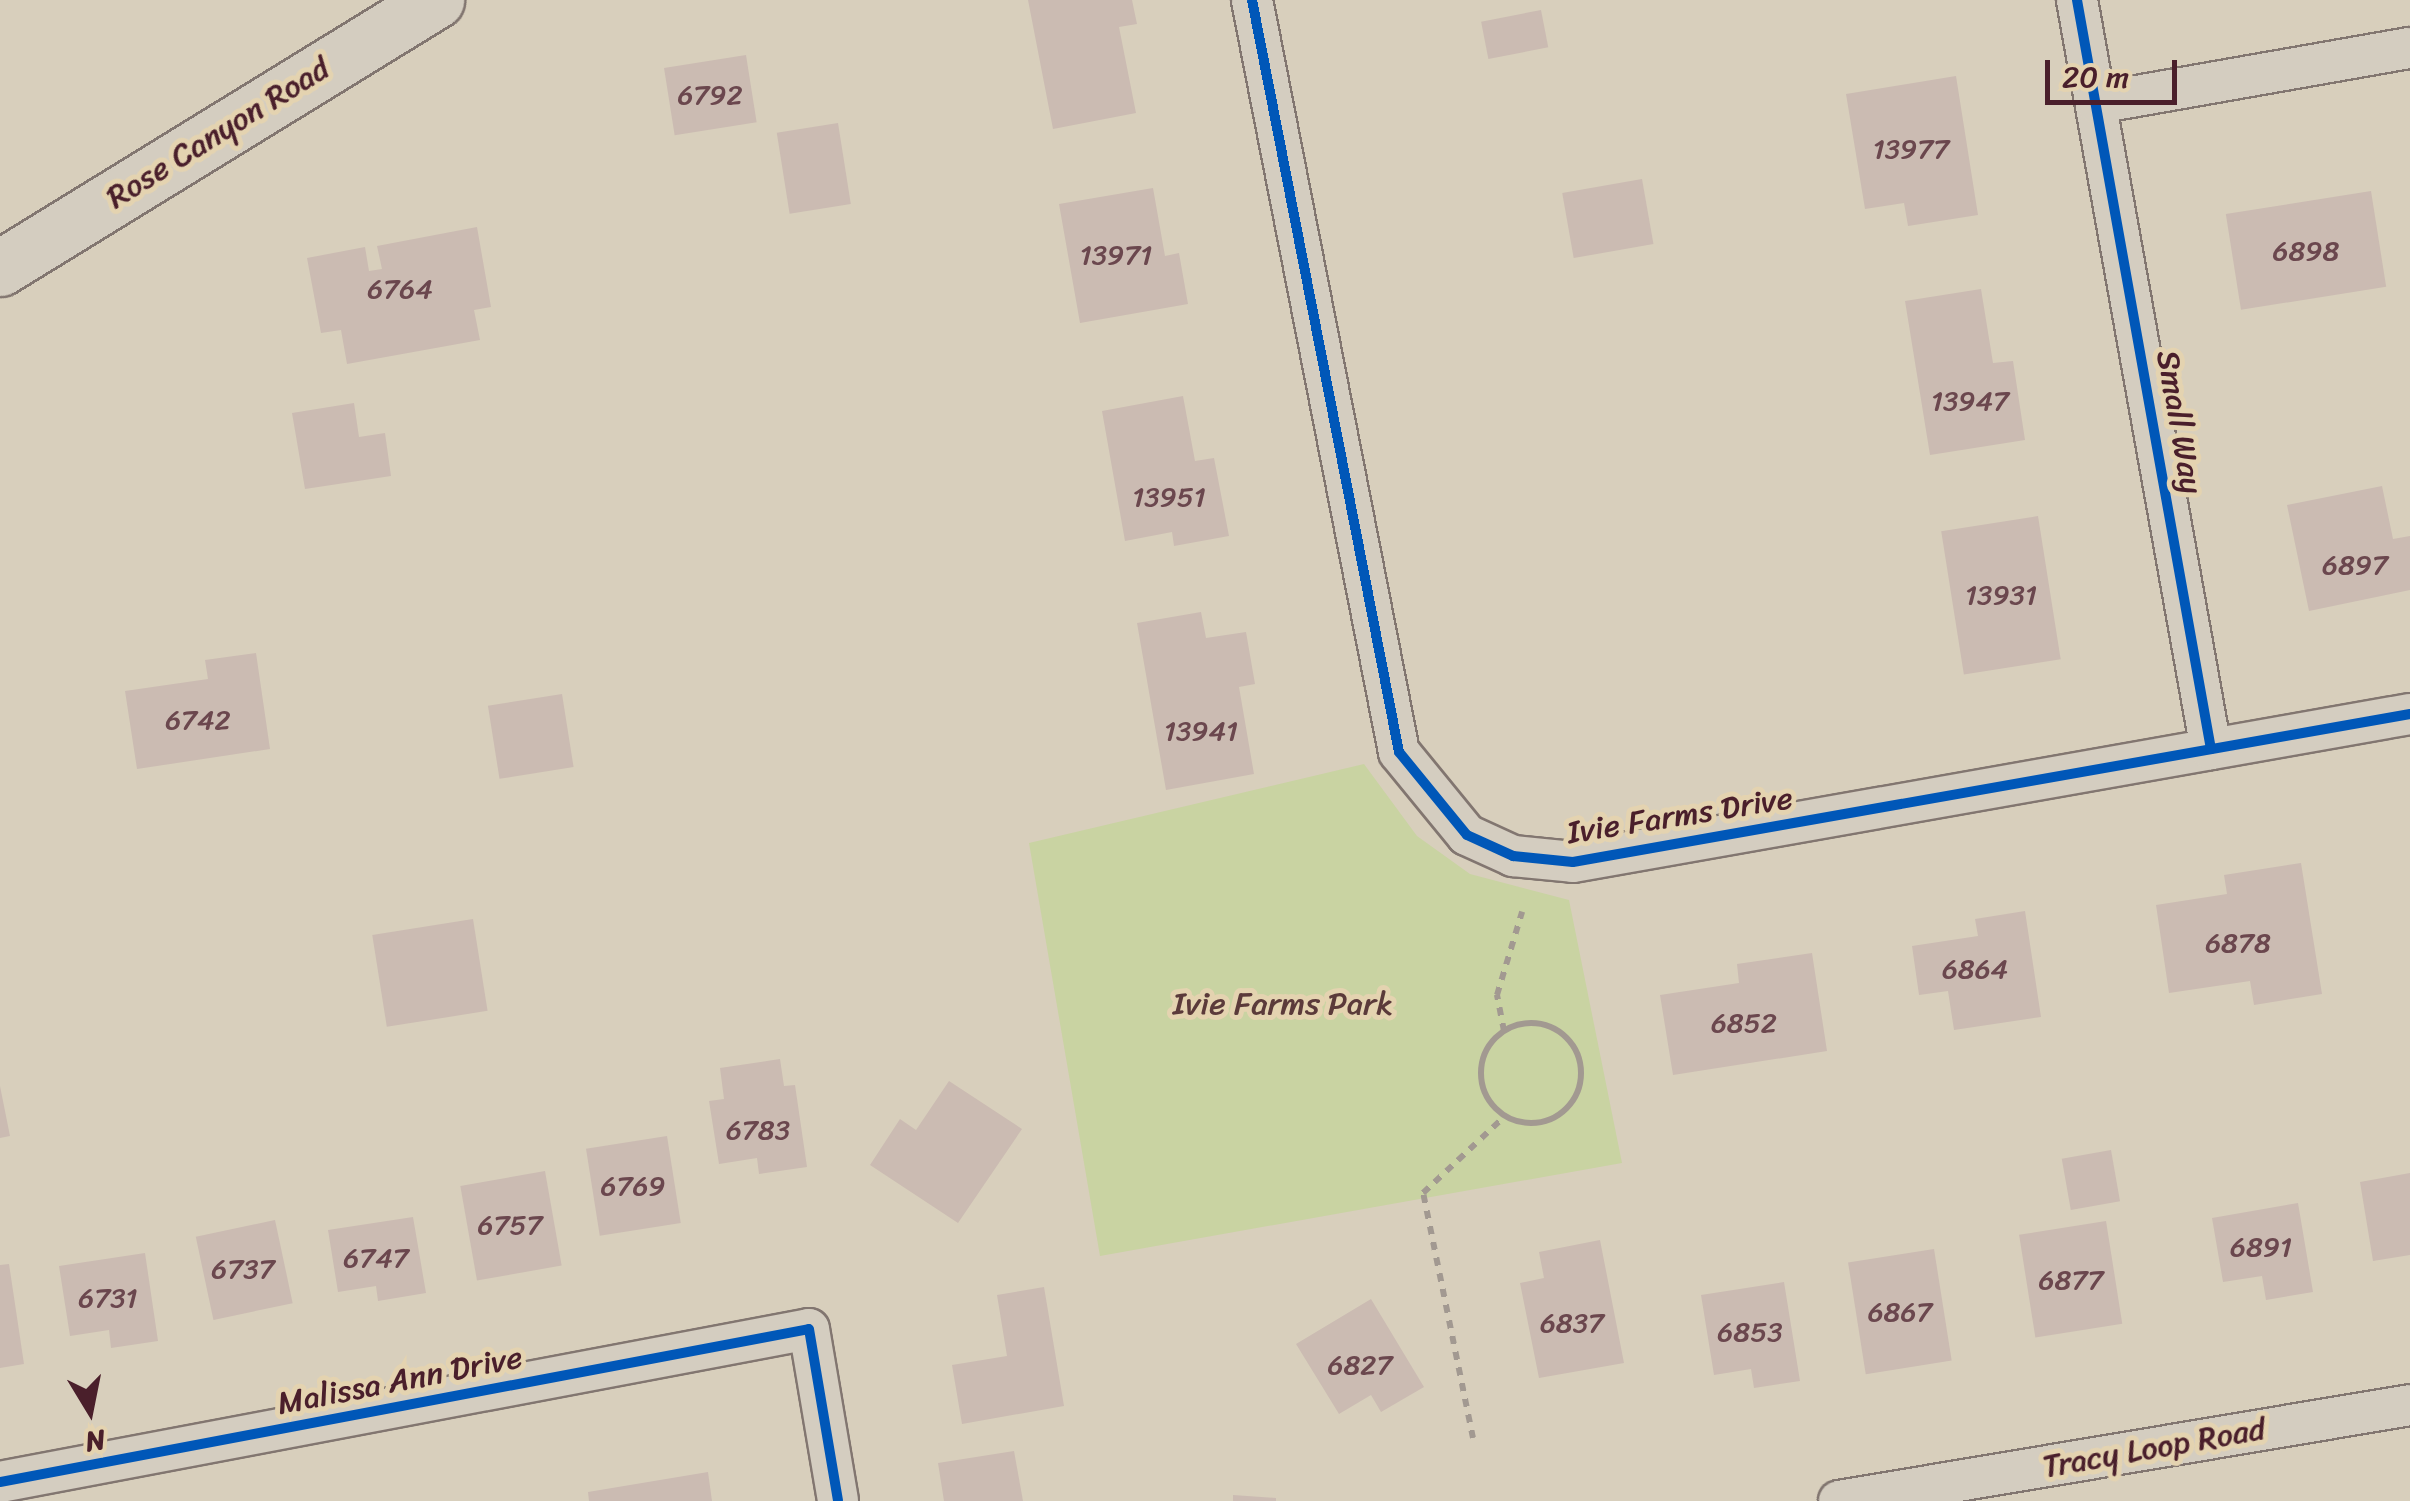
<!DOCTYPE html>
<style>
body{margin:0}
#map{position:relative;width:2410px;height:1501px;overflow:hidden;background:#d8cfbc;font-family:Sriracha,sans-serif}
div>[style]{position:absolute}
.green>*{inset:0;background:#c9d3a2}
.building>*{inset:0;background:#cbbbb2;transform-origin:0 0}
.path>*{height:6px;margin-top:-3px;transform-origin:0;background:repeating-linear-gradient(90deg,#a29991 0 8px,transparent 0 16px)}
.path>.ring{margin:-3px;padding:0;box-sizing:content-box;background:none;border:6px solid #a29991;border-radius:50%}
.roads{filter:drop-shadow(2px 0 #827670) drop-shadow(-2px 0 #827670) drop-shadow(0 2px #827670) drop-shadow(0 -2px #827670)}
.street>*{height:40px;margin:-20px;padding:0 20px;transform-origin:20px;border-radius:20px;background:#d4cdc0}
.secondary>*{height:55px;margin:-27.5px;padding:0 27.5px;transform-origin:27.5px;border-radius:27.5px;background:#d4cdc0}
.cycleway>*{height:10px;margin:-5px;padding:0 5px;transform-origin:5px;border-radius:5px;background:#0057b8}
span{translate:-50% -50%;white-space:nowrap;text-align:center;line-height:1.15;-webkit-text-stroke:10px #e4d3b0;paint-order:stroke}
.number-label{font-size:28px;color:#6b474e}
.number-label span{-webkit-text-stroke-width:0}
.street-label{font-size:32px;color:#4a1f2b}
.park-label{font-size:32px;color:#5b3a3a}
.north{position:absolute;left:40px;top:1361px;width:100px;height:100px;-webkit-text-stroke:8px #e4d3b0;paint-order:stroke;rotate:170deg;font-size:28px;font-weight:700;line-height:40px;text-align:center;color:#4a1f2b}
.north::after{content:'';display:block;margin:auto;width:35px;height:45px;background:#4a1f2b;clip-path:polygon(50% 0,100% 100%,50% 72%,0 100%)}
.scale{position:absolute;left:2045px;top:60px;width:132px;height:45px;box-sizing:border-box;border:5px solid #4a1f2b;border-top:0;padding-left:12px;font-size:30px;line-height:35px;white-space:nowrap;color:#4a1f2b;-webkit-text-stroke:8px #e4d3b0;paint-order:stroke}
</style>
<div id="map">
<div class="green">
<div style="clip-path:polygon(1364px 764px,1417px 836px,1470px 874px,1569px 900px,1622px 1163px,1100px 1256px,1029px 843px)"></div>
</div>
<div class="building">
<div style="clip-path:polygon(1028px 0,1132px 0,1137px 24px,1119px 27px,1136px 113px,1053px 129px)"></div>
<div style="left:1541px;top:10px;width:38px;height:61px;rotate:79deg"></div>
<div style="left:746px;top:55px;width:68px;height:83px;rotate:81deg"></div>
<div style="clip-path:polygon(1956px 76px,1978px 215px,1908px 226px,1904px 203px,1865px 209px,1846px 94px)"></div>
<div style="left:838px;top:123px;width:82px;height:62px;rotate:81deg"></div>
<div style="left:1642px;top:179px;width:66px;height:81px;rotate:80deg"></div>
<div style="clip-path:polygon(1153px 188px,1165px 256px,1179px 253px,1188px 304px,1080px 323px,1059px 204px)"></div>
<div style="left:2371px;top:191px;width:97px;height:147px;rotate:81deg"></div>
<div style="clip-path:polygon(477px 227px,491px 307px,474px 310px,480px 340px,347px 364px,341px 330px,321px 333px,307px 258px,365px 247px,369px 271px,382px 269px,377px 246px)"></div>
<div style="clip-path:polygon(1981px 289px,1993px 363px,2013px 361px,2025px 440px,1930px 455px,1905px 301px)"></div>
<div style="clip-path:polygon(1183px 396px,1195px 461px,1214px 458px,1229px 536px,1174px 546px,1172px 532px,1125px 541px,1102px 411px)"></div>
<div style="clip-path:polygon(354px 403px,359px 437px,385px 433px,391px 476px,305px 489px,292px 413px)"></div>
<div style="clip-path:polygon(2382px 486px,2393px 539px,2410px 536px,2410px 590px,2309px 611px,2287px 505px)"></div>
<div style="left:2038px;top:516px;width:145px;height:98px;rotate:81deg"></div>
<div style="clip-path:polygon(1201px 612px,1206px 638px,1246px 632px,1255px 684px,1239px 687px,1254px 774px,1166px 790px,1137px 623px)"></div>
<div style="clip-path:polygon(256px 653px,270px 749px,137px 769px,125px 691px,208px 679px,205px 660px)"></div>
<div style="left:562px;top:694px;width:74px;height:75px;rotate:81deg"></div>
<div style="clip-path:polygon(2301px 863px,2322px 994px,2254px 1005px,2250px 981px,2169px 993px,2156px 905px,2227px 894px,2224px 875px)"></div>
<div style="clip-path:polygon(2025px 911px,2041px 1017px,1954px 1030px,1948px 991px,1919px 995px,1912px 946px,1978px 936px,1975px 919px)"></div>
<div style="left:473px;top:919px;width:93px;height:102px;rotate:81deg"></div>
<div style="clip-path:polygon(1812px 953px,1827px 1051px,1673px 1075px,1660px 995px,1739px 983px,1737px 964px)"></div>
<div style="clip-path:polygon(780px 1059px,784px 1086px,795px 1085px,807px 1167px,759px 1174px,757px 1158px,719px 1164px,709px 1101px,724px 1099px,720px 1068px)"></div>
<div style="clip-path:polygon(949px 1081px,1022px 1129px,958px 1223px,870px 1165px,900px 1119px,916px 1130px)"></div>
<div style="clip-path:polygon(0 1086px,10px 1136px,0 1138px)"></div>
<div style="left:667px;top:1136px;width:88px;height:82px;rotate:81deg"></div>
<div style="left:2111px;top:1150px;width:52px;height:50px;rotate:80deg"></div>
<div style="left:545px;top:1171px;width:96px;height:86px;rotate:80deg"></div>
<div style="clip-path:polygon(2410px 1173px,2410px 1255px,2373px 1261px,2360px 1182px)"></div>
<div style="clip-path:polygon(2298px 1203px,2313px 1292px,2266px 1300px,2262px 1276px,2223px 1282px,2212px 1218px)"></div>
<div style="clip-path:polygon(413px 1217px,426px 1293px,378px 1301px,376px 1286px,338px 1292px,328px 1230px)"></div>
<div style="left:275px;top:1220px;width:85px;height:81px;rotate:78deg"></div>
<div style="left:2106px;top:1221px;width:104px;height:88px;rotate:81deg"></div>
<div style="clip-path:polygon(1600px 1240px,1624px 1363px,1539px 1378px,1520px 1283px,1544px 1278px,1539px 1252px)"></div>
<div style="left:1934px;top:1249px;width:113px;height:87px;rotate:81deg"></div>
<div style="clip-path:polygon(145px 1253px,158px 1341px,111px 1348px,109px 1330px,70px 1336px,59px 1266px)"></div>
<div style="clip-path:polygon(9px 1264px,24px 1364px,0 1368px,0 1265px)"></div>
<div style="clip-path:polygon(1784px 1282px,1800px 1381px,1754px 1388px,1751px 1369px,1714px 1375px,1701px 1295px)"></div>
<div style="clip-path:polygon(1044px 1287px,1064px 1406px,962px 1424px,952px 1365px,1007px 1356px,997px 1295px)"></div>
<div style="clip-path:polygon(1371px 1299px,1424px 1387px,1381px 1412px,1371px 1395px,1339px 1414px,1296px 1344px)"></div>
<div style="clip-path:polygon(1014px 1451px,1023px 1501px,944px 1501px,938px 1463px)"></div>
<div style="clip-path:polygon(708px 1472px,712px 1501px,589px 1501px,588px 1492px)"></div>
<div style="clip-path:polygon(1233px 1495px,1276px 1498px,1276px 1501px,1233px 1501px)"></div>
</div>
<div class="path">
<div class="ring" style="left:1481px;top:1023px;width:94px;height:94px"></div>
<div style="left:1504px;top:1031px;width:37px;rotate:-101deg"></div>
<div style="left:1497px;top:995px;width:87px;rotate:-73.2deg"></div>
<div style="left:1473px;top:1438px;width:250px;rotate:-101.5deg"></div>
<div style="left:1423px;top:1193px;width:112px;rotate:-43.2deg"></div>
</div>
<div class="roads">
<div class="street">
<div style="left:1252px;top:0;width:766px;rotate:78.94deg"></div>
<div style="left:1399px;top:752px;width:107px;rotate:50.7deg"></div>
<div style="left:1467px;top:835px;width:51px;rotate:24.5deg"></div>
<div style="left:1513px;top:856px;width:60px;rotate:5.7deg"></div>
<div style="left:1573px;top:862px;width:850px;rotate:-10.03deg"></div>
<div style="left:2077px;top:0;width:761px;rotate:79.86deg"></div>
<div style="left:2097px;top:103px;width:318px;rotate:-10deg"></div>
<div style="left:0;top:1482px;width:823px;rotate:-10.71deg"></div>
<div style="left:809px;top:1329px;width:174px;rotate:80.4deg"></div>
<div style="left:1839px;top:1501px;width:579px;rotate:-9.54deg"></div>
</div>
<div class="secondary">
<div style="left:0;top:268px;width:512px;rotate:-31.58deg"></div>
</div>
</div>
<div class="cycleway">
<div style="left:1252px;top:0;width:766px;rotate:78.94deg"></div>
<div style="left:1399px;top:752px;width:107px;rotate:50.7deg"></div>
<div style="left:1467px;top:835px;width:51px;rotate:24.5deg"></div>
<div style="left:1513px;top:856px;width:60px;rotate:5.7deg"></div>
<div style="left:1573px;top:862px;width:850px;rotate:-10.03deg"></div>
<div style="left:2077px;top:0;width:761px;rotate:79.86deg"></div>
<div style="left:0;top:1482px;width:823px;rotate:-10.71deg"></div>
<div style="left:809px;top:1329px;width:174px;rotate:80.4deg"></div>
</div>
<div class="number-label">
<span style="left:710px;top:95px">6792</span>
<span style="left:1911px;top:149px">13977</span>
<span style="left:2306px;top:251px">6898</span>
<span style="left:1116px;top:255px">13971</span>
<span style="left:400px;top:289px">6764</span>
<span style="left:1970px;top:401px">13947</span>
<span style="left:1169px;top:497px">13951</span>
<span style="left:2355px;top:565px">6897</span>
<span style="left:2001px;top:595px">13931</span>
<span style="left:198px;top:720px">6742</span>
<span style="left:1201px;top:731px">13941</span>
<span style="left:2238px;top:943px">6878</span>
<span style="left:1975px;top:969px">6864</span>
<span style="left:1744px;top:1023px">6852</span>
<span style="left:758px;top:1130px">6783</span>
<span style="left:633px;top:1186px">6769</span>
<span style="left:510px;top:1225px">6757</span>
<span style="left:2261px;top:1247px">6891</span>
<span style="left:376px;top:1258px">6747</span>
<span style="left:243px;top:1269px">6737</span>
<span style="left:2071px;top:1280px">6877</span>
<span style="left:108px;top:1298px">6731</span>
<span style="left:1900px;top:1312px">6867</span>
<span style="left:1572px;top:1323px">6837</span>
<span style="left:1750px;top:1332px">6853</span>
<span style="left:1360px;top:1365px">6827</span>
</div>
<div class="street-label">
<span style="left:218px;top:133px;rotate:-32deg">Rose Canyon Road</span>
<span style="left:2179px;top:422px;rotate:80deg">Small Way</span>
<span style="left:1680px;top:816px;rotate:-9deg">Ivie Farms Drive</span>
<span style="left:400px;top:1381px;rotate:-11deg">Malissa Ann Drive</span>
<span style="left:2154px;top:1448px;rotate:-10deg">Tracy Loop Road</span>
</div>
<div class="park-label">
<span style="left:1283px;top:1004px">Ivie Farms Park</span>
</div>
<div class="north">N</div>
<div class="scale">20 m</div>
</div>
